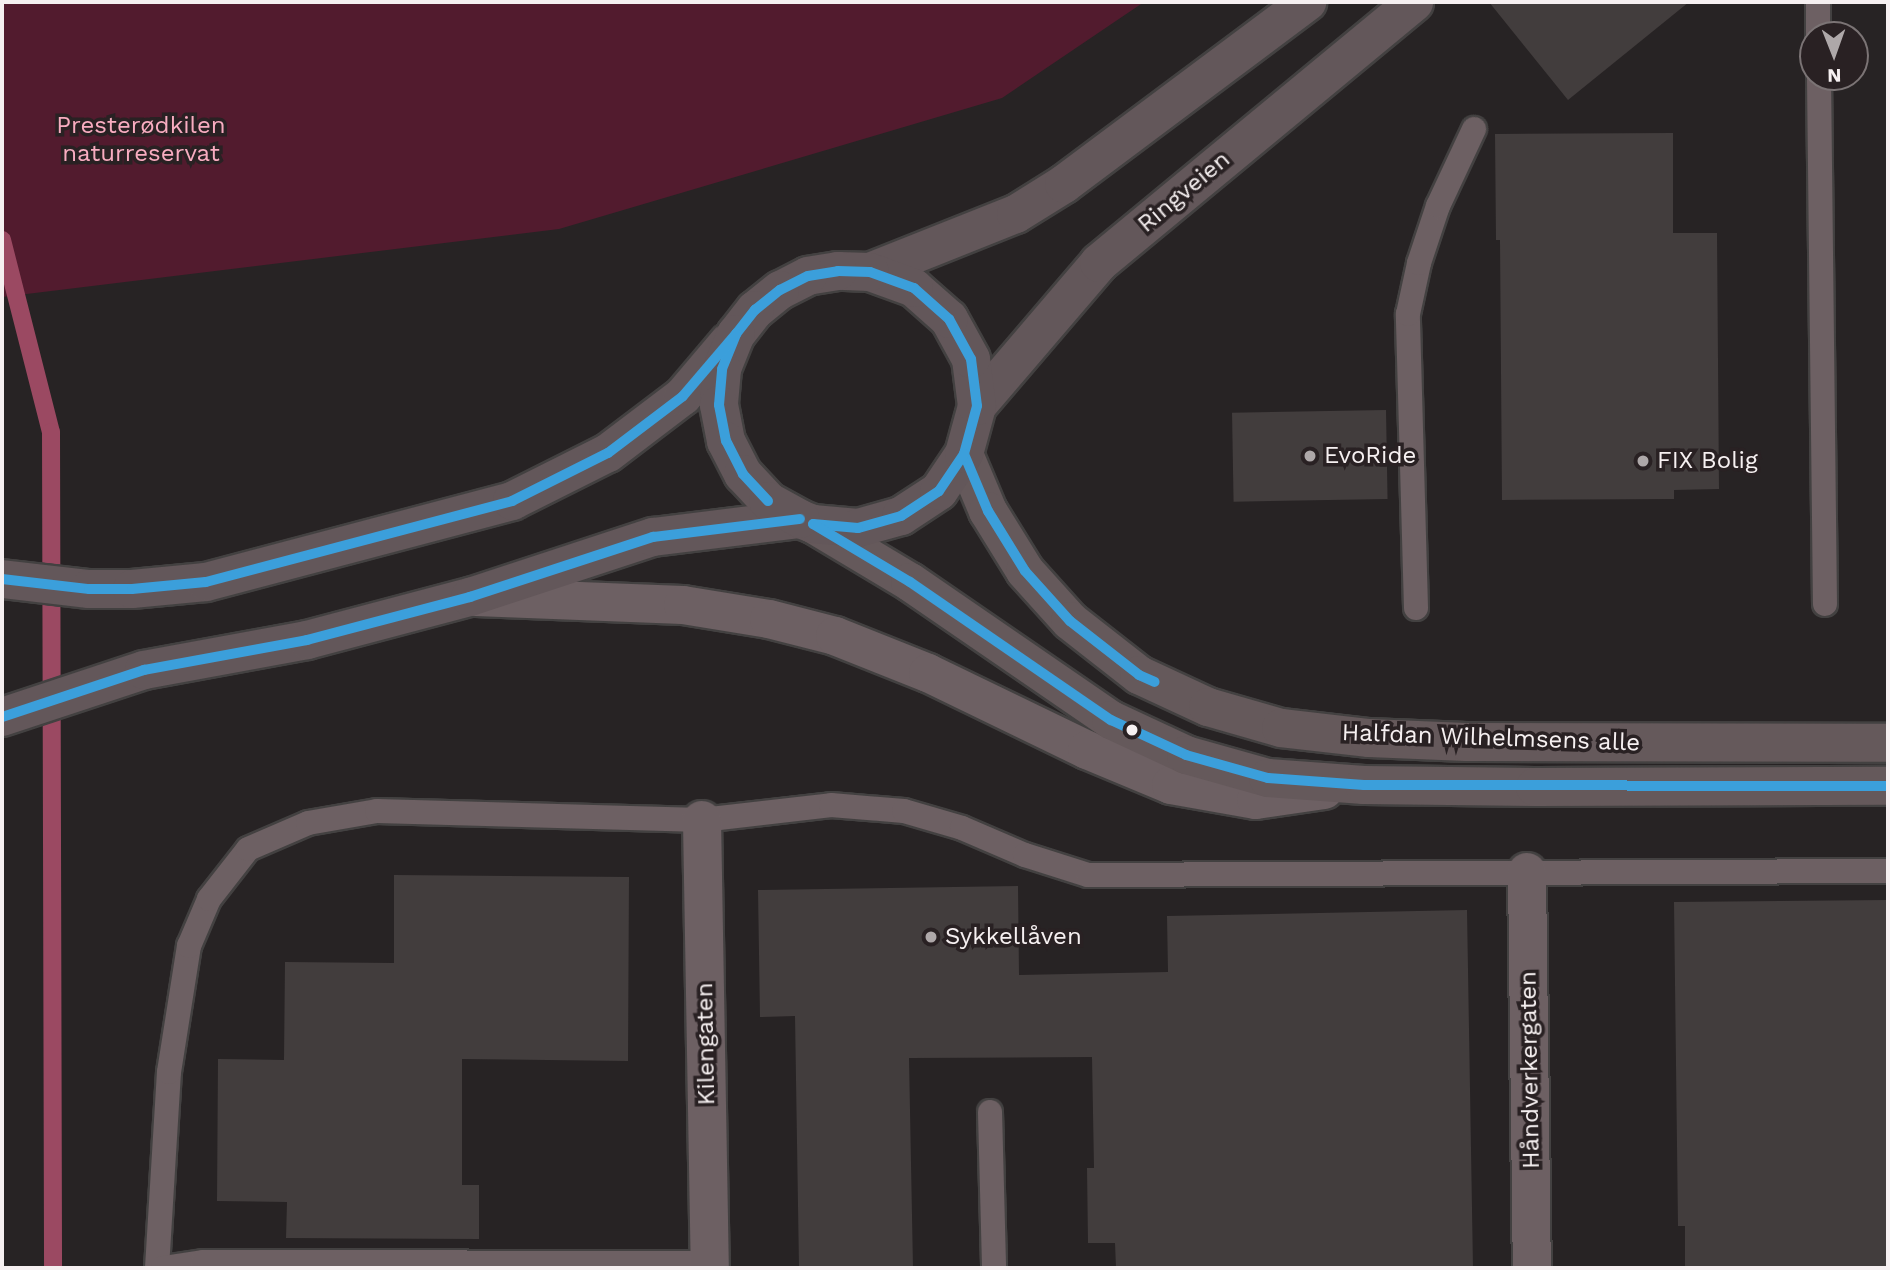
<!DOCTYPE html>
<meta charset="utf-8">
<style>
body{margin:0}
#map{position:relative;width:1890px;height:1270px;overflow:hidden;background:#272324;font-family:"Work Sans",sans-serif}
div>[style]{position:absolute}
.green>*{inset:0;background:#521b2e}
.stream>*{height:18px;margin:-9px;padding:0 9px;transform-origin:9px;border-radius:9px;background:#9b4962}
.building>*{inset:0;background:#423d3d;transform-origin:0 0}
.roads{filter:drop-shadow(2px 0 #434141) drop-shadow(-2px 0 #434141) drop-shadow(0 2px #434141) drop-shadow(0 -2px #434141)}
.service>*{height:24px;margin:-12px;padding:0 12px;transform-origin:12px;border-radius:12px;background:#6d6063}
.minor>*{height:38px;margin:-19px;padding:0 19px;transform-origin:19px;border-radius:19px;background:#6d6063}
.secondary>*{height:38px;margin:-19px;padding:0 19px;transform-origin:19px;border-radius:19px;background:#65595b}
.primary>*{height:38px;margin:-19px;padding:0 19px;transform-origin:19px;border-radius:19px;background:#63575a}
.bus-1>*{height:10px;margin:-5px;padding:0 5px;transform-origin:5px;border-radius:5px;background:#3b9fdb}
.dots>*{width:19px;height:19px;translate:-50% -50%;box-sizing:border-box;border:4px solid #292123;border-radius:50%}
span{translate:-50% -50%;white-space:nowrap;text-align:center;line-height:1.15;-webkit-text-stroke:7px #292123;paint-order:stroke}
.park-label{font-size:24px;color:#f8acc0}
.street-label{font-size:24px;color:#f6f0f1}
.poi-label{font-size:24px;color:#f6f0f1}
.left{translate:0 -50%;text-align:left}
.frame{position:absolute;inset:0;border:4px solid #f6f0f1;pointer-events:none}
.north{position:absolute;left:1799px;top:21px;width:70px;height:70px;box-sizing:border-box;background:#292123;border:2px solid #7b7475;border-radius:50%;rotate:179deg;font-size:19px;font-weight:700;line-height:28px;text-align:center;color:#f6f0f1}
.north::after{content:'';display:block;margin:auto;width:24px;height:32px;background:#aea8a9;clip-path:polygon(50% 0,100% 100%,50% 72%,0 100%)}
</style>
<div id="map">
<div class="green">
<div style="clip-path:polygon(2px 2px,1144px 2px,1002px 98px,559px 229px,2px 297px)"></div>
</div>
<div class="stream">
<div style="left:2px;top:240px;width:198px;rotate:75.7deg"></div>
<div style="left:51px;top:432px;width:836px;rotate:89.86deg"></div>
</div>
<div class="building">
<div style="clip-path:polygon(1489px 2px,1689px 2px,1568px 100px)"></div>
<div style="clip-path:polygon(1673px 133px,1673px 233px,1717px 233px,1719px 489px,1674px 490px,1674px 499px,1502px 500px,1500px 240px,1496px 240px,1495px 134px)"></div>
<div style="left:1386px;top:410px;width:89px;height:154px;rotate:89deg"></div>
<div style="clip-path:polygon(394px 875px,629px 877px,628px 1061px,462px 1059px,462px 1185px,479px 1185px,479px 1239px,286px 1238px,287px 1202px,217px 1201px,218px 1059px,284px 1060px,285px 962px,394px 963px)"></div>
<div style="clip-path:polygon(1018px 886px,1019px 975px,1168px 972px,1167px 916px,1467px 910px,1473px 1268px,1116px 1268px,1115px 1243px,1088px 1243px,1087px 1168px,1094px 1168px,1092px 1057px,909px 1058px,913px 1268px,799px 1268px,795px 1016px,760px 1017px,758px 890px)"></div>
<div style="clip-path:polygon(1888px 900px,1888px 1268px,1685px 1268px,1685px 1226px,1678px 1226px,1674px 902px)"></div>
</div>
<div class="roads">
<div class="service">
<div style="left:1818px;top:2px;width:33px;rotate:90deg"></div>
<div style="left:1819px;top:77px;width:527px;rotate:89.35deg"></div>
<div style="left:1416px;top:608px;width:294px;rotate:-91.6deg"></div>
<div style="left:1408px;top:314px;width:52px;rotate:-77.8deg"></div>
<div style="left:1419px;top:263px;width:60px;rotate:-71.6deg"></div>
<div style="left:1438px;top:206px;width:85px;rotate:-64.9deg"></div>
<div style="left:990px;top:1112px;width:156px;rotate:88.5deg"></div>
<div style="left:157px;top:1268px;width:196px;rotate:-86.5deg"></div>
<div style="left:169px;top:1072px;width:128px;rotate:-81deg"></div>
<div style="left:189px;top:946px;width:51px;rotate:-66.9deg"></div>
<div style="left:209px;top:899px;width:63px;rotate:-52deg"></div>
<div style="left:248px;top:849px;width:65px;rotate:-23.4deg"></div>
<div style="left:308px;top:823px;width:70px;rotate:-9.9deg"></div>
<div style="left:377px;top:811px;width:325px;rotate:1.6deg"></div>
<div style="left:702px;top:820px;width:130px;rotate:-6.6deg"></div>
<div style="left:831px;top:805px;width:73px;rotate:4.7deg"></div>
<div style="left:904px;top:811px;width:60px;rotate:16.3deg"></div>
<div style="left:962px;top:828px;width:69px;rotate:23.2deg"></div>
<div style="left:1025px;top:855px;width:66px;rotate:17.6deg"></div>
<div style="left:1088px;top:875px;width:800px;rotate:-0.29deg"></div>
<div style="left:163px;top:1268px;width:40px;rotate:-8.5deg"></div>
<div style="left:203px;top:1262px;width:506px;rotate:0.11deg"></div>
</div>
<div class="minor">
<div style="left:476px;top:597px;width:207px;rotate:2.2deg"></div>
<div style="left:683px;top:605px;width:87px;rotate:9.2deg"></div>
<div style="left:769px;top:619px;width:68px;rotate:14.4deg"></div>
<div style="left:835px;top:636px;width:100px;rotate:21.7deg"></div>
<div style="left:928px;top:673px;width:177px;rotate:25.8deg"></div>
<div style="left:1087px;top:750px;width:91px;rotate:22.6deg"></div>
<div style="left:1171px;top:785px;width:86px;rotate:10deg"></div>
<div style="left:1256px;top:800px;width:69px;rotate:-8.4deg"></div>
<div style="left:702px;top:820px;width:448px;rotate:89deg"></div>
<div style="left:1527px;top:872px;width:396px;rotate:89.3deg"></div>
</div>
<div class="secondary">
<div style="left:964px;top:454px;width:62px;rotate:67.2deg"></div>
<div style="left:988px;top:511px;width:70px;rotate:58.3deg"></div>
<div style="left:1025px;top:571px;width:67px;rotate:48deg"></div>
<div style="left:1070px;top:621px;width:88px;rotate:38deg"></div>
<div style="left:1139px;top:675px;width:76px;rotate:24.9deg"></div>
<div style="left:1208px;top:707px;width:76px;rotate:16deg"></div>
<div style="left:1281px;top:728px;width:89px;rotate:6.5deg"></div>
<div style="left:1369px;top:738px;width:97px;rotate:2.4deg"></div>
<div style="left:1466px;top:742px;width:422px;rotate:0.1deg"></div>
<div style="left:813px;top:524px;width:113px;rotate:30.9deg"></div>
<div style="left:910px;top:582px;width:244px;rotate:34.5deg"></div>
<div style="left:1111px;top:720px;width:83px;rotate:25deg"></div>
<div style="left:1186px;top:755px;width:85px;rotate:15.7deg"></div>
<div style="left:1268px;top:778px;width:96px;rotate:4.2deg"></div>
<div style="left:1364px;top:785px;width:171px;rotate:0.7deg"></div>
<div style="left:1535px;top:787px;width:353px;rotate:-0.2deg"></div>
</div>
<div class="primary">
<div style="left:870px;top:272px;width:157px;rotate:-21.7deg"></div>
<div style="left:1016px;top:214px;width:57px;rotate:-32deg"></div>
<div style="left:1064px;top:184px;width:304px;rotate:-36.8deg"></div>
<div style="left:977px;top:406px;width:188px;rotate:-49.5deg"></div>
<div style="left:1099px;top:263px;width:409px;rotate:-39.6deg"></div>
<div style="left:2px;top:579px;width:88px;rotate:6.6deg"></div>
<div style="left:89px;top:589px;width:43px"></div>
<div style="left:132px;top:589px;width:74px;rotate:-5.4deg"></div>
<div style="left:206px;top:582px;width:317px;rotate:-14.8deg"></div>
<div style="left:512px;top:501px;width:107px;rotate:-26.6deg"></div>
<div style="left:608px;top:453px;width:94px;rotate:-37.2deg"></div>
<div style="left:683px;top:396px;width:70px;rotate:-49.7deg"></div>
<div style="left:2px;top:717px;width:150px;rotate:-18.3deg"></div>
<div style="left:144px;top:670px;width:166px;rotate:-10.4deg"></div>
<div style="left:307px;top:640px;width:169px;rotate:-14.8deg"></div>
<div style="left:470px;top:597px;width:193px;rotate:-18.2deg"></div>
<div style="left:653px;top:537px;width:148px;rotate:-7deg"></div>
<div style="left:800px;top:519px;width:14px;rotate:21deg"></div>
<div style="left:813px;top:524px;width:45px;rotate:5.1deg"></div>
<div style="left:858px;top:528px;width:45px;rotate:-15.6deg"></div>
<div style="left:901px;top:516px;width:45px;rotate:-33.3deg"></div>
<div style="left:939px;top:491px;width:45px;rotate:-56deg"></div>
<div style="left:964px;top:454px;width:50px;rotate:-74.8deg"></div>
<div style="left:977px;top:406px;width:47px;rotate:-97.3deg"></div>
<div style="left:971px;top:359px;width:46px;rotate:-118.8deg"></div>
<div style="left:949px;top:319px;width:47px;rotate:-138.5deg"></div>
<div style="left:914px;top:288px;width:47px;rotate:-160deg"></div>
<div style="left:870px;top:272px;width:32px;rotate:-178deg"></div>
<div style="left:838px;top:271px;width:30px;rotate:171deg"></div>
<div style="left:808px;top:276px;width:31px;rotate:153deg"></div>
<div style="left:780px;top:290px;width:32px;rotate:141deg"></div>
<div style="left:755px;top:310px;width:31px;rotate:128deg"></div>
<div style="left:736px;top:334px;width:38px;rotate:112deg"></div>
<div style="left:722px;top:369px;width:36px;rotate:95deg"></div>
<div style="left:719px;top:405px;width:37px;rotate:79deg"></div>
<div style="left:726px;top:441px;width:37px;rotate:63deg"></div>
<div style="left:743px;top:474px;width:37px;rotate:47deg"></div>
<div style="left:768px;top:501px;width:37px;rotate:29deg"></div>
</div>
</div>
<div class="bus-1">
<div style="left:964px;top:454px;width:62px;rotate:67.2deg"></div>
<div style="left:988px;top:511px;width:70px;rotate:58.3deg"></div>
<div style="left:1025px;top:571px;width:67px;rotate:48deg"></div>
<div style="left:1070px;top:621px;width:88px;rotate:38deg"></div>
<div style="left:1139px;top:675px;width:17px;rotate:24deg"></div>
<div style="left:768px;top:501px;width:37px;rotate:-133deg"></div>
<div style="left:743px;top:474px;width:37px;rotate:-117deg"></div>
<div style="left:726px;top:441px;width:37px;rotate:-101deg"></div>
<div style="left:719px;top:405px;width:36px;rotate:-85deg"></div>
<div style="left:722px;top:369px;width:38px;rotate:-68deg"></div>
<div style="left:736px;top:334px;width:31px;rotate:-52deg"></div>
<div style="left:755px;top:310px;width:32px;rotate:-39deg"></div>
<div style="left:780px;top:290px;width:31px;rotate:-27deg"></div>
<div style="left:808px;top:276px;width:30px;rotate:-9deg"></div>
<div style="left:838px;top:271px;width:32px;rotate:2deg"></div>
<div style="left:870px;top:272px;width:47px;rotate:20deg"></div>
<div style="left:914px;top:288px;width:47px;rotate:41.5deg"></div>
<div style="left:949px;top:319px;width:46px;rotate:61.2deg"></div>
<div style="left:971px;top:359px;width:47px;rotate:82.7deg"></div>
<div style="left:977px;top:406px;width:50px;rotate:105.2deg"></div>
<div style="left:964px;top:454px;width:45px;rotate:124deg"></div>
<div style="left:939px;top:491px;width:45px;rotate:146.7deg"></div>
<div style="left:901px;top:516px;width:45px;rotate:164.4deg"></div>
<div style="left:858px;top:528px;width:45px;rotate:-174.9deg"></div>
<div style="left:813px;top:524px;width:113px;rotate:30.9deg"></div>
<div style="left:910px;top:582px;width:244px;rotate:34.5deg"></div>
<div style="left:1111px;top:720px;width:83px;rotate:25deg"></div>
<div style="left:1186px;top:755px;width:85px;rotate:15.7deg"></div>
<div style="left:1268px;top:778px;width:96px;rotate:4.2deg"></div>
<div style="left:1364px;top:785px;width:524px;rotate:0.11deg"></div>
<div style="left:2px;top:579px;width:88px;rotate:6.6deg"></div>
<div style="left:89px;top:589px;width:43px"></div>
<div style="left:132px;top:589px;width:74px;rotate:-5.4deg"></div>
<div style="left:206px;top:582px;width:317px;rotate:-14.8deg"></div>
<div style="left:512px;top:501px;width:107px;rotate:-26.6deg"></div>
<div style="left:608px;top:453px;width:94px;rotate:-37.2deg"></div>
<div style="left:683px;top:396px;width:82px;rotate:-49.5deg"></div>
<div style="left:2px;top:717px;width:150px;rotate:-18.3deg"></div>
<div style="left:144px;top:670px;width:166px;rotate:-10.4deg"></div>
<div style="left:307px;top:640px;width:169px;rotate:-14.8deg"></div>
<div style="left:470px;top:597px;width:193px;rotate:-18.2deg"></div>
<div style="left:653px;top:537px;width:148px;rotate:-7deg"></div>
</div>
<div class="dots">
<div style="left:1310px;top:456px;background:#aea8a9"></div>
<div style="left:1643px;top:461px;background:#aea8a9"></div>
<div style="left:1132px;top:730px;background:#f6f0f1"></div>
<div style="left:931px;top:937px;background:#aea8a9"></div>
</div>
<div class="park-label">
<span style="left:141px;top:140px">Presterødkilen<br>naturreservat</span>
</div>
<div class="street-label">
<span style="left:1184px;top:192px;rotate:-40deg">Ringveien</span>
<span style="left:1491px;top:738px;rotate:2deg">Halfdan Wilhelmsens alle</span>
<span style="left:706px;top:1044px;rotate:-91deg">Kilengaten</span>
<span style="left:1530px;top:1070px;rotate:-91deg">Håndverkergaten</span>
</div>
<div class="poi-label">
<span class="left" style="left:1324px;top:456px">EvoRide</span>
<span class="left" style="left:1657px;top:461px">FIX Bolig</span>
<span class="left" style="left:945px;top:937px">Sykkellåven</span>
</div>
<div class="frame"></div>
<div class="north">N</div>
</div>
